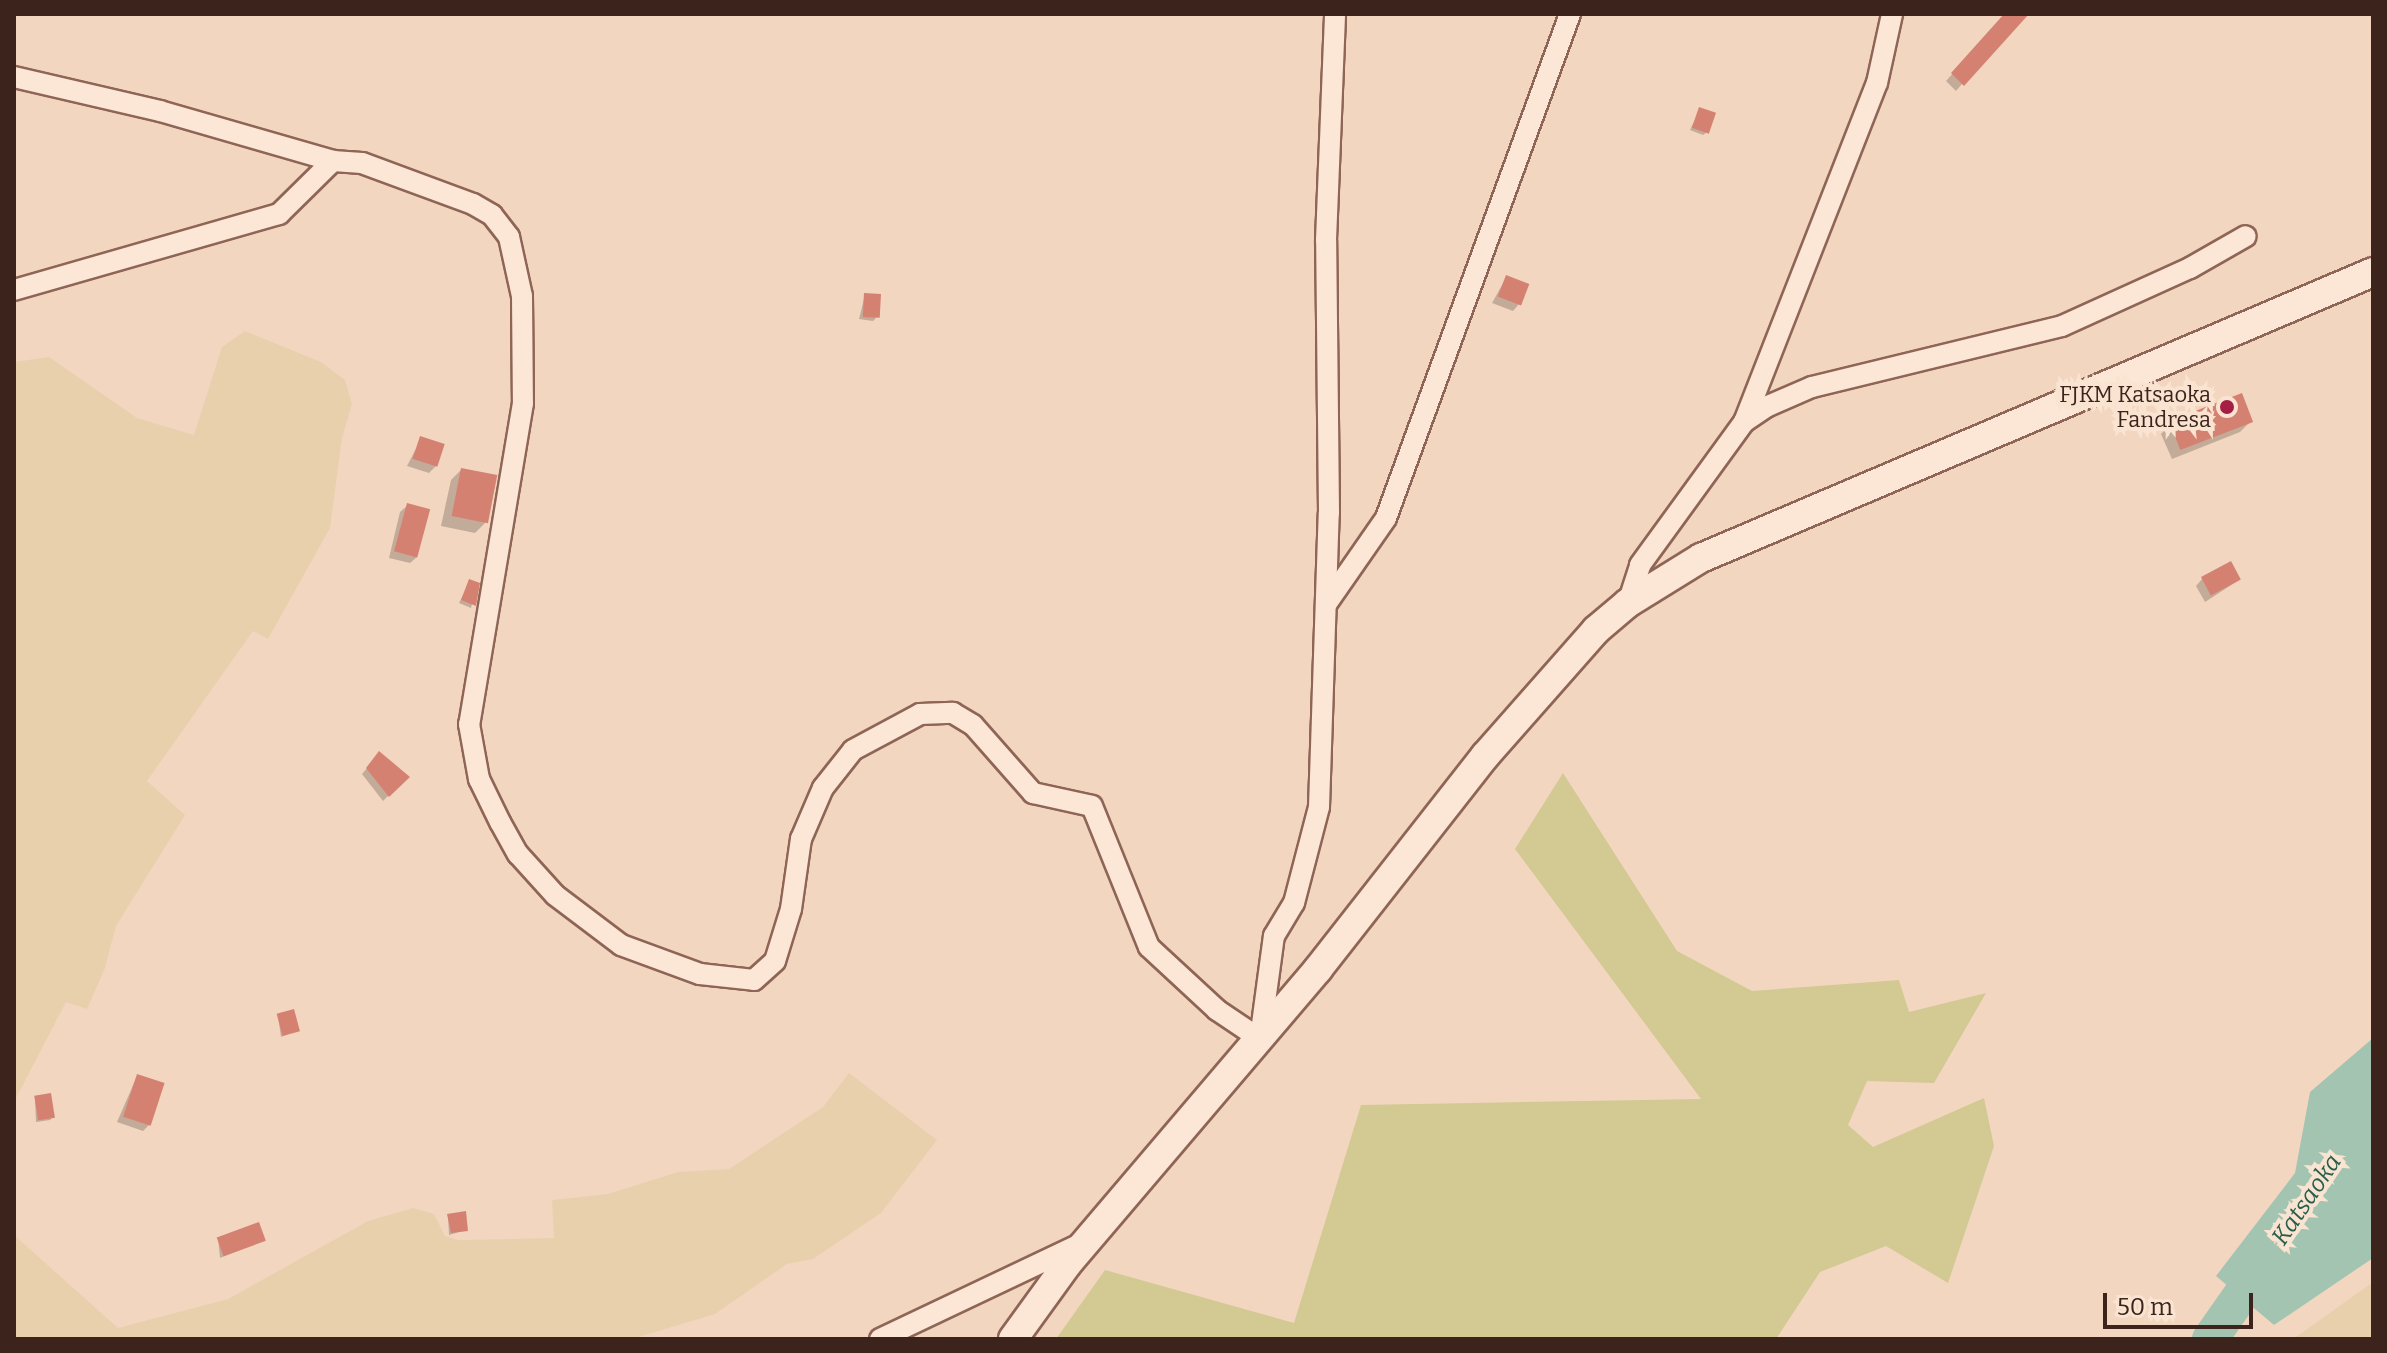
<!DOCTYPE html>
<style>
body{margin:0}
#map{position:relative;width:2387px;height:1353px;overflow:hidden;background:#f3d6c0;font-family:Bitter,serif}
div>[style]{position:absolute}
.farmland>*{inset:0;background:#e9d0ad}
.green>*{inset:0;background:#d2c993}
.water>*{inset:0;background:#a4c4b2}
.shadow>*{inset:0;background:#0003}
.river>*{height:36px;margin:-18px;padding:0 18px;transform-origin:18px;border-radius:18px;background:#a4c4b2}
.building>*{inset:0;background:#d58172;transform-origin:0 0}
.roads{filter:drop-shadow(2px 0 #8e6556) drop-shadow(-2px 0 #8e6556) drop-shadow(0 2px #8e6556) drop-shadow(0 -2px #8e6556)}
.minor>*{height:20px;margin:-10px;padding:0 10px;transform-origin:10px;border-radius:10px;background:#fce6d5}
.secondary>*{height:28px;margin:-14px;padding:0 14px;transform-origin:14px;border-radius:14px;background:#fce6d5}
.dots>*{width:22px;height:22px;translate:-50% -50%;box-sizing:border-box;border:4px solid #f9e3d1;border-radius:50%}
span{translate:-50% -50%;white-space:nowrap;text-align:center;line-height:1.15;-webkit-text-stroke:8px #f9e3d1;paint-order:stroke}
.poi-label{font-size:22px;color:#3c231c}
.right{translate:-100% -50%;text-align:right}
.water-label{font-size:24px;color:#295e4d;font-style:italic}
.frame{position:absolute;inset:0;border:16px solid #3c231c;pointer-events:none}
.scale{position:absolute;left:2103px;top:1293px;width:150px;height:36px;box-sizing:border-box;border:4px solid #3c231c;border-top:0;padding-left:10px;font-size:24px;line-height:28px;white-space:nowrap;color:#3c231c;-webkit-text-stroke:6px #f9e3d1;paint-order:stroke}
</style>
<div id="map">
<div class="farmland">
<div style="clip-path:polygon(245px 331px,321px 362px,345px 380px,352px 404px,342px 438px,330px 528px,268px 639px,253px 631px,147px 781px,185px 815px,116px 926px,105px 968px,87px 1009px,66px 1002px,14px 1102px,14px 362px,49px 357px,137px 418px,194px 435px,222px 347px)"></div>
<div style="clip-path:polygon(849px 1073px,937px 1140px,881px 1213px,813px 1259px,787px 1264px,715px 1314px,632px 1339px,14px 1339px,14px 1235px,118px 1328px,228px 1299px,368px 1221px,413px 1208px,434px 1214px,445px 1236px,458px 1240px,554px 1238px,552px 1200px,608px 1194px,678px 1172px,729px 1169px,823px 1107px)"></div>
<div style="clip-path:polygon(2373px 1282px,2373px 1339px,2293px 1339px,2331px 1312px)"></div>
</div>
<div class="green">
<div style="clip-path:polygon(1563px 773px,1677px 951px,1752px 991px,1899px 980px,1909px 1012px,1986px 993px,1934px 1083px,1867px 1081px,1848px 1125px,1873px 1147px,1984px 1098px,1994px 1146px,1948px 1283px,1886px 1246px,1820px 1272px,1776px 1339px,1056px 1339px,1105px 1270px,1294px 1323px,1361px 1105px,1701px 1099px,1515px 849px)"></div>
</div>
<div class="water">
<div style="clip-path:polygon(2373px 1038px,2373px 1258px,2274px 1325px,2216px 1276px,2295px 1173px,2310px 1092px)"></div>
</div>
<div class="shadow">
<div style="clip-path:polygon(2006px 14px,2021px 14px,1956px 91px,1946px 81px)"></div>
<div style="clip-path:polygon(1700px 109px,1706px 133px,1703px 135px,1690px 130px)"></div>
<div style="clip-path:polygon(1506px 278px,1519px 304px,1513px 311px,1492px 303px)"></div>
<div style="clip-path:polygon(865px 295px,876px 318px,873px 321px,859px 319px)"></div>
<div style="clip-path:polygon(2251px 421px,2240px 432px,2172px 459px,2161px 434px,2172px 423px)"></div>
<div style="clip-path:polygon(421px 439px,436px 466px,429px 473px,407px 466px)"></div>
<div style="clip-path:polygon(461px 470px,485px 523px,475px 533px,441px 526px,451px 480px)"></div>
<div style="clip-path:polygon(407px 506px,417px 557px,410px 563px,389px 558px,400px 512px)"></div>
<div style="clip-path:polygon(2202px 579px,2239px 580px,2205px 602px,2196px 586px)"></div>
<div style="clip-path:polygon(470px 581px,477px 584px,471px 608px,459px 603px)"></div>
<div style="clip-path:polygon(375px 759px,407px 777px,383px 801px,362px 774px)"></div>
<div style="clip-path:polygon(278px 1016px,297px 1030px,281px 1037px)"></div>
<div style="clip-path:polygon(137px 1076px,150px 1124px,143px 1131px,117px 1122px)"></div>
<div style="clip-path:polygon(35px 1098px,53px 1117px,50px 1120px,36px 1122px)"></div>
<div style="clip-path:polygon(448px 1216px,466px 1230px,449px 1235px)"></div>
<div style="clip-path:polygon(218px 1238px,263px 1241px,220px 1258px)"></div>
</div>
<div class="river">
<div style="left:2210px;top:1339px;width:99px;rotate:-54.9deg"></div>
</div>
<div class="building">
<div style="clip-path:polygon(2004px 14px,2029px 14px,1964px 86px,1951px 73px)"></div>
<div style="left:1699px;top:107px;width:18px;height:22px;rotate:19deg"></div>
<div style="left:1506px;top:275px;width:25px;height:23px;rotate:21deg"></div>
<div style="left:864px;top:293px;width:17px;height:24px;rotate:3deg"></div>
<div style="left:2242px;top:393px;width:31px;height:78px;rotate:69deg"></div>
<div style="left:420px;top:436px;width:26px;height:24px;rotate:18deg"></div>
<div style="left:461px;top:468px;width:37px;height:49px;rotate:11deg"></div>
<div style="left:407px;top:503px;width:24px;height:50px;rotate:15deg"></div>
<div style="left:2231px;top:561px;width:21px;height:34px;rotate:62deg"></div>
<div style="clip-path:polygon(469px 579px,480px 583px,476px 606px,461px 600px)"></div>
<div style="clip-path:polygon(379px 751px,410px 777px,389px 797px,366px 768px)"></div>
<div style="left:294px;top:1009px;width:23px;height:18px;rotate:75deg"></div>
<div style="left:137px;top:1074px;width:29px;height:45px;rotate:18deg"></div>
<div style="left:51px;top:1093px;width:25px;height:17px;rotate:81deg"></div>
<div style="clip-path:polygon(466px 1211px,468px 1231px,451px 1233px,447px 1214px)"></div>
<div style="left:259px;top:1222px;width:20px;height:45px;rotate:70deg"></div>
</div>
<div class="roads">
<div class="minor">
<div style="left:14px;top:77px;width:150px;rotate:13.1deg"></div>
<div style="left:160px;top:111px;width:180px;rotate:16.1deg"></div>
<div style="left:333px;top:161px;width:29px;rotate:4deg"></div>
<div style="left:362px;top:163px;width:118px;rotate:20.3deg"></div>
<div style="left:473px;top:204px;width:22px;rotate:30deg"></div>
<div style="left:492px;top:215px;width:28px;rotate:52deg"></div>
<div style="left:509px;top:237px;width:60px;rotate:77.6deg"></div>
<div style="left:522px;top:296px;width:107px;rotate:89.5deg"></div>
<div style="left:523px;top:403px;width:326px;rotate:99.5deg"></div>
<div style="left:469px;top:724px;width:56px;rotate:79.7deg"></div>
<div style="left:479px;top:779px;width:48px;rotate:64deg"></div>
<div style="left:500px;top:822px;width:37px;rotate:61deg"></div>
<div style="left:518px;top:854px;width:55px;rotate:47.9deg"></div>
<div style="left:555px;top:895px;width:83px;rotate:37.1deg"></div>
<div style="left:621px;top:945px;width:84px;rotate:20.2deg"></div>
<div style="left:700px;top:974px;width:54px;rotate:6.3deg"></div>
<div style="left:754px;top:980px;width:28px;rotate:-42deg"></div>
<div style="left:775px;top:961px;width:54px;rotate:-72.9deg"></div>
<div style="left:791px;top:909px;width:71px;rotate:-81.9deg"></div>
<div style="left:801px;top:839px;width:56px;rotate:-66.7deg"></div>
<div style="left:823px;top:788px;width:48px;rotate:-51.7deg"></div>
<div style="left:853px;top:750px;width:76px;rotate:-28.2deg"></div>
<div style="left:920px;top:714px;width:33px;rotate:-2deg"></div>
<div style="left:953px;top:713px;width:23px;rotate:31deg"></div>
<div style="left:973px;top:725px;width:91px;rotate:48.6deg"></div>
<div style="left:1033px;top:793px;width:60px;rotate:12.4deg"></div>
<div style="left:1092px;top:806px;width:152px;rotate:68deg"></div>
<div style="left:1149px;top:947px;width:93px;rotate:42.8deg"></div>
<div style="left:1217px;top:1010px;width:52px;rotate:34deg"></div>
<div style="left:1260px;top:1039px;width:104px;rotate:-82.3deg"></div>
<div style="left:1274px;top:936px;width:39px;rotate:-59deg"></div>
<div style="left:1294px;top:903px;width:99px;rotate:-75.4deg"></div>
<div style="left:1319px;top:807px;width:294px;rotate:-88.1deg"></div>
<div style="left:1329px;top:513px;width:273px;rotate:-90.6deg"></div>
<div style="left:1326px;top:240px;width:226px;rotate:-87.7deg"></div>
<div style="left:14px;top:290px;width:276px;rotate:-16deg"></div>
<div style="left:279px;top:214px;width:76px;rotate:-44.5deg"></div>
<div style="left:1744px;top:422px;width:364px;rotate:-68.6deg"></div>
<div style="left:1877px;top:83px;width:71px;rotate:-77.7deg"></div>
<div style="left:1327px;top:603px;width:103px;rotate:-55.2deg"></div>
<div style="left:1386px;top:518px;width:537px;rotate:-69.94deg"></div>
<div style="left:1628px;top:603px;width:40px;rotate:-72deg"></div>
<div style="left:1640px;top:565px;width:177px;rotate:-54deg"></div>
<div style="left:1744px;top:422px;width:29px;rotate:-34deg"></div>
<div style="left:1768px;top:406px;width:48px;rotate:-23.4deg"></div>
<div style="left:1812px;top:387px;width:257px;rotate:-13.7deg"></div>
<div style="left:2062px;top:326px;width:141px;rotate:-24.4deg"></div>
<div style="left:2190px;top:268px;width:64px;rotate:-29.7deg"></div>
<div style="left:880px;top:1339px;width:221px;rotate:-25.4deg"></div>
</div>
<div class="secondary">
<div style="left:1013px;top:1339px;width:94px;rotate:-54.1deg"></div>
<div style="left:1068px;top:1263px;width:386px;rotate:-49.6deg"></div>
<div style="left:1318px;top:969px;width:271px;rotate:-51.9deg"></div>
<div style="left:1485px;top:756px;width:168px;rotate:-48.6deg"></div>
<div style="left:1596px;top:630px;width:42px;rotate:-40.2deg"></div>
<div style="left:1628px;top:603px;width:86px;rotate:-31.7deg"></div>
<div style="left:1701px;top:558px;width:730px;rotate:-23.05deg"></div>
</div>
</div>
<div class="dots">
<div style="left:2227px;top:407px;background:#a41f43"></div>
</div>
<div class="poi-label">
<span class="right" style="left:2211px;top:407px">FJKM Katsaoka<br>Fandresa</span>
</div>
<div class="water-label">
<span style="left:2307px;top:1200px;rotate:-56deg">Katsaoka</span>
</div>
<div class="frame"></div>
<div class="scale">50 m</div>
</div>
